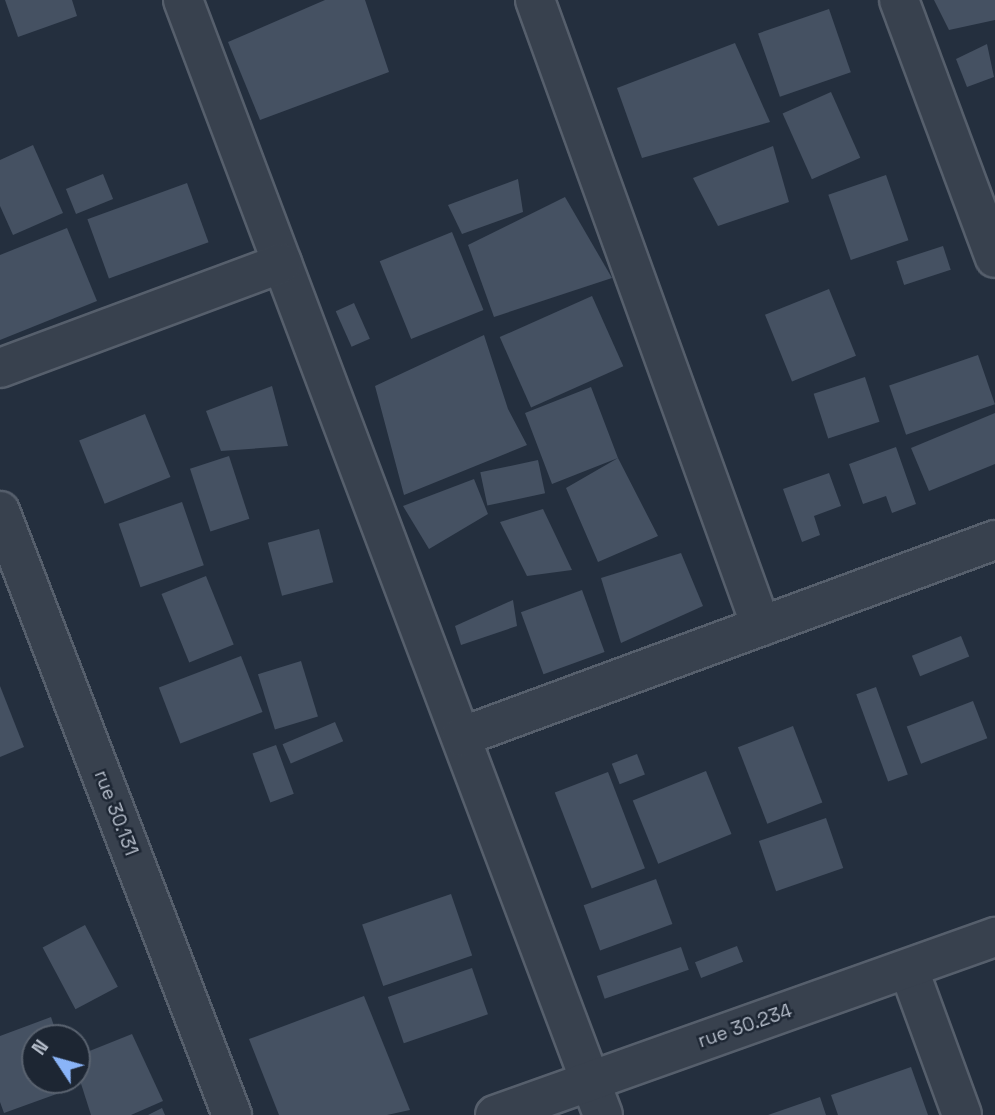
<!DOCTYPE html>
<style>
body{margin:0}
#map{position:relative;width:995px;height:1115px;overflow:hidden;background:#242f3e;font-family:"Space Grotesk",sans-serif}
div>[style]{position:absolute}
.building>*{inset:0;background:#455162;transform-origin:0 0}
.roads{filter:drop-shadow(2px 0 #565f6c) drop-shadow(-2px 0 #565f6c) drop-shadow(0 2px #565f6c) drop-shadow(0 -2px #565f6c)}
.minor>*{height:38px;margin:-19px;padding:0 19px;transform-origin:19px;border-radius:19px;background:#38414e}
span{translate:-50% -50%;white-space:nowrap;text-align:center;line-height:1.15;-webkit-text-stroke:5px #1d2633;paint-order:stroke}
.street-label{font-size:19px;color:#b4bcc9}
.north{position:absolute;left:21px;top:1024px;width:70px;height:70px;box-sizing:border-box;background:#1d2633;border:2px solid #59626f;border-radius:50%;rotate:306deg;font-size:19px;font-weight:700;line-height:28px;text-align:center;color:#b4bcc9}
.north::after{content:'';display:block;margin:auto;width:24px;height:32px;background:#8ab4f8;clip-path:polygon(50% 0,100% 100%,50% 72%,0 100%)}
</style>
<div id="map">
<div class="building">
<div style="clip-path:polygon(5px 0,72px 0,77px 16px,18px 37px)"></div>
<div style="clip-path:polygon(325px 0,365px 0,389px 72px,260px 120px,228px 42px)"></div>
<div style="clip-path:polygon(934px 0,995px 0,995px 20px,949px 30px)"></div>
<div style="left:829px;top:9px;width:67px;height:75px;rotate:71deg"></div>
<div style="clip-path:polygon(735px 43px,770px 122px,642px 158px,617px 88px)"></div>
<div style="clip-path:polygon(987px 44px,994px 77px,967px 87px,956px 59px)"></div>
<div style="left:831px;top:92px;width:72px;height:53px;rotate:66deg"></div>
<div style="clip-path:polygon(33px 145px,63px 213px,13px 235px,0 206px,0 160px)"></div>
<div style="clip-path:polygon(773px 146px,789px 202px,718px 226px,693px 178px)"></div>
<div style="left:103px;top:174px;width:27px;height:40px;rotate:68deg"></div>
<div style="left:886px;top:175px;width:69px;height:61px;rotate:71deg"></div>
<div style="clip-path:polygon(518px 179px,523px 212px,462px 234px,448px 205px)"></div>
<div style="left:187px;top:183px;width:63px;height:106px;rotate:70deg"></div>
<div style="clip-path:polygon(565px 197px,612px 278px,494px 317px,468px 245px)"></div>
<div style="clip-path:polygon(67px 228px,97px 301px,0 340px,0 255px)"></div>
<div style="left:452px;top:232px;width:84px;height:78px;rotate:68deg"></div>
<div style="left:943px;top:246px;width:25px;height:49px;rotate:72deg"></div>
<div style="left:829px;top:289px;width:72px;height:69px;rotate:68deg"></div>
<div style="left:592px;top:296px;width:77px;height:101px;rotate:66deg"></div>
<div style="left:354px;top:303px;width:39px;height:20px;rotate:66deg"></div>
<div style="clip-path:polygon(484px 335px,508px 409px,527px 445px,404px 495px,375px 386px)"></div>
<div style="left:978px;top:355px;width:52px;height:94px;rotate:71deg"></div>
<div style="left:865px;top:377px;width:47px;height:54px;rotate:72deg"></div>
<div style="clip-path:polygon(272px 386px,288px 446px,221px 451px,206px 411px)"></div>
<div style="clip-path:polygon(591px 387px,618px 458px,658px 536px,598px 562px,566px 488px,618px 458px,552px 484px,525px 413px)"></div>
<div style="clip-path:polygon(995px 413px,995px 464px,929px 491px,911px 448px)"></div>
<div style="left:145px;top:414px;width:68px;height:71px;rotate:68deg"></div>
<div style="clip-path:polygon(896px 447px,916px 504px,892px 513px,886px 496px,863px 504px,849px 464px)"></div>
<div style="left:229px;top:456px;width:66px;height:41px;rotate:72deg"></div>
<div style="left:538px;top:460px;width:34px;height:59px;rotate:78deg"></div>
<div style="clip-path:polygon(829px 473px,841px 506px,814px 516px,820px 535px,802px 542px,783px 489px)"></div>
<div style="clip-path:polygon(474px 479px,488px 514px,429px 549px,403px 506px)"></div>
<div style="left:182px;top:502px;width:67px;height:67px;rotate:71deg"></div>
<div style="clip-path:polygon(543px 509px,572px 570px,527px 576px,500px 522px)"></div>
<div style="left:319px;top:529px;width:55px;height:53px;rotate:75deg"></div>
<div style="clip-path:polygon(681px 553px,703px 606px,621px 643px,601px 578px)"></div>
<div style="left:206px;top:576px;width:74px;height:48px;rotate:68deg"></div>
<div style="left:582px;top:590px;width:66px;height:65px;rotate:70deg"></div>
<div style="clip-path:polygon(513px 600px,517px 626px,461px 645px,455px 626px)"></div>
<div style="left:961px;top:636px;width:22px;height:53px;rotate:68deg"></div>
<div style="left:241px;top:656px;width:60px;height:88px;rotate:69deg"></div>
<div style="left:301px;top:661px;width:58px;height:45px;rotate:73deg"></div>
<div style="clip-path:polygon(0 686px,24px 747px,0 757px)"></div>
<div style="left:876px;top:687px;width:93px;height:21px;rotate:70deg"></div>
<div style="left:973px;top:701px;width:40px;height:71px;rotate:69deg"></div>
<div style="left:335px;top:722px;width:21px;height:57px;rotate:67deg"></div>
<div style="left:793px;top:726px;width:82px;height:59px;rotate:69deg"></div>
<div style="left:276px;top:745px;width:52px;height:25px;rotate:70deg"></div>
<div style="left:637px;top:754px;width:22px;height:27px;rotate:69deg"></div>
<div style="left:706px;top:771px;width:68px;height:79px;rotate:68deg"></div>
<div style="left:608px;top:772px;width:103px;height:57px;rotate:69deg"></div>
<div style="left:826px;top:818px;width:53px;height:71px;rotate:71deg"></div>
<div style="left:656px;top:879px;width:48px;height:77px;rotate:70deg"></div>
<div style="left:451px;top:894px;width:65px;height:94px;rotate:71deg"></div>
<div style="left:85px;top:925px;width:70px;height:48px;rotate:62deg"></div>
<div style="left:737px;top:946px;width:17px;height:45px;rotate:69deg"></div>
<div style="left:681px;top:947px;width:24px;height:89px;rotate:71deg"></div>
<div style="left:472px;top:968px;width:49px;height:89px;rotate:71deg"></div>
<div style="clip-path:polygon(364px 996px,410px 1110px,387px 1115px,279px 1115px,249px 1039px)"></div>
<div style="clip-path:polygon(51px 1017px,58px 1038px,35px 1038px,35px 1080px,74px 1080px,76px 1087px,4px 1113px,0 1102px,0 1036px)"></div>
<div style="clip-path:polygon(132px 1034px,163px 1101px,131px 1115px,91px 1115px,77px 1071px,77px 1056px)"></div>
<div style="clip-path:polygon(911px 1067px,928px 1115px,838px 1115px,831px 1095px)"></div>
<div style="clip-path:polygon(820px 1097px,826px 1115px,768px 1115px)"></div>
<div style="clip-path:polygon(162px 1108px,165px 1115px,148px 1115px)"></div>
</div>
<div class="roads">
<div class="minor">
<div style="left:183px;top:0;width:1191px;rotate:69.36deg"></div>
<div style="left:535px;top:0;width:666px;rotate:70.15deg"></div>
<div style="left:899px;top:0;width:275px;rotate:69.6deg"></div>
<div style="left:0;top:368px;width:301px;rotate:-20.4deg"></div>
<div style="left:0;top:511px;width:647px;rotate:68.99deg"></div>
<div style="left:461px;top:737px;width:569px;rotate:-20.25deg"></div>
<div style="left:909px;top:970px;width:154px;rotate:69.9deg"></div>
<div style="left:495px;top:1115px;width:531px;rotate:-19.6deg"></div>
</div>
</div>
<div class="street-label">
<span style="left:116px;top:813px;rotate:69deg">rue 30.131</span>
<span style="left:745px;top:1026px;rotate:-19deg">rue 30.234</span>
</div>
<div class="north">N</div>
</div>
